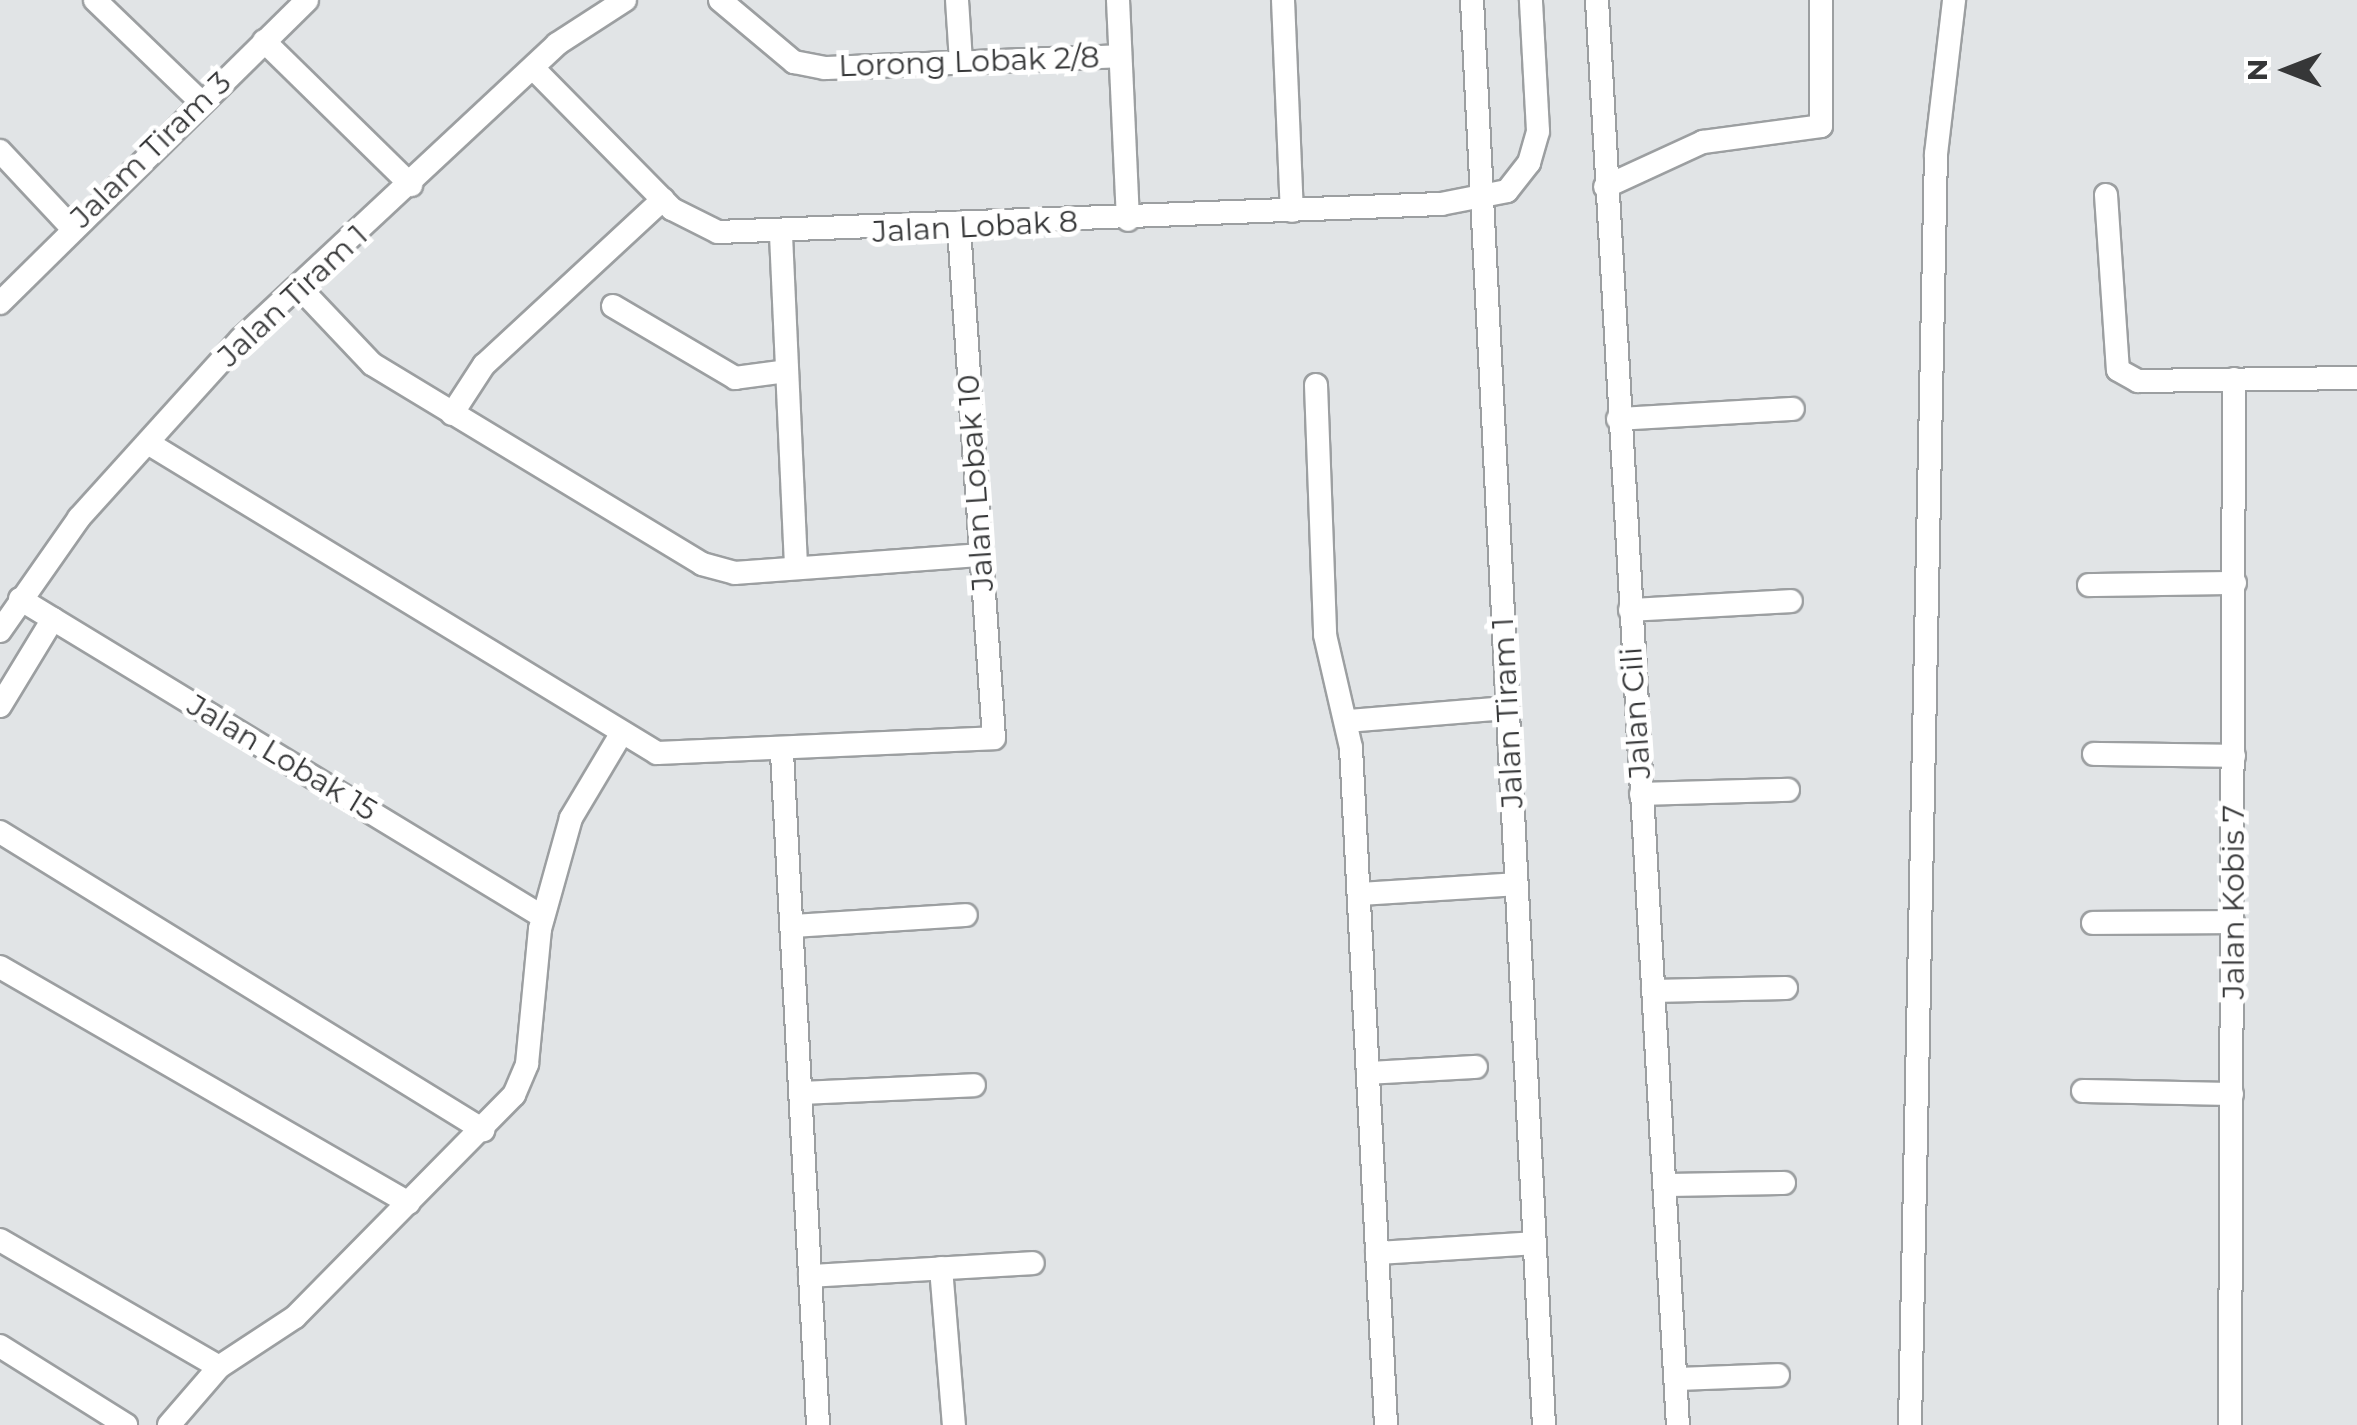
<!DOCTYPE html>
<style>
body{margin:0}
#map{position:relative;width:2357px;height:1425px;overflow:hidden;background:#e1e4e6;font-family:Montserrat,sans-serif}
div>[style]{position:absolute}
.roads{filter:drop-shadow(2px 0 #9c9fa1) drop-shadow(-2px 0 #9c9fa1) drop-shadow(0 2px #9c9fa1) drop-shadow(0 -2px #9c9fa1)}
.minor>*{height:22px;margin:-11px;padding:0 11px;transform-origin:11px;border-radius:11px;background:#fff}
span{translate:-50% -50%;white-space:nowrap;text-align:center;line-height:1.15;-webkit-text-stroke:10px #fff;paint-order:stroke}
.street-label{font-size:30px;color:#363738}
.north{position:absolute;left:2237px;top:20px;width:100px;height:100px;-webkit-text-stroke:8px #fff;paint-order:stroke;rotate:270deg;font-size:28px;font-weight:700;line-height:40px;text-align:center;color:#363738}
.north::after{content:'';display:block;margin:auto;width:35px;height:45px;background:#363738;clip-path:polygon(50% 0,100% 100%,50% 72%,0 100%)}
</style>
<div id="map">
<div class="roads">
<div class="minor">
<div style="left:95px;top:0;width:147px;rotate:43.9deg"></div>
<div style="left:720px;top:0;width:97px;rotate:40deg"></div>
<div style="left:794px;top:62px;width:32px;rotate:11deg"></div>
<div style="left:825px;top:68px;width:295px;rotate:-2.3deg"></div>
<div style="left:957px;top:0;width:62px;rotate:86.3deg"></div>
<div style="left:1118px;top:0;width:220px;rotate:87.4deg"></div>
<div style="left:1283px;top:0;width:211px;rotate:87.6deg"></div>
<div style="left:1472px;top:0;width:1427px;rotate:87.11deg"></div>
<div style="left:1597px;top:0;width:1427px;rotate:86.75deg"></div>
<div style="left:264px;top:41px;width:206px;rotate:44.4deg"></div>
<div style="left:533px;top:68px;width:198px;rotate:45.4deg"></div>
<div style="left:672px;top:209px;width:51px;rotate:26.6deg"></div>
<div style="left:718px;top:232px;width:724px;rotate:-2.22deg"></div>
<div style="left:1441px;top:204px;width:67px;rotate:-11.1deg"></div>
<div style="left:1507px;top:191px;width:36px;rotate:-52deg"></div>
<div style="left:1529px;top:163px;width:33px;rotate:-74deg"></div>
<div style="left:1538px;top:131px;width:131px;rotate:-93.1deg"></div>
<div style="left:0;top:151px;width:104px;rotate:46.9deg"></div>
<div style="left:1605px;top:187px;width:108px;rotate:-24.7deg"></div>
<div style="left:1703px;top:142px;width:119px;rotate:-7.7deg"></div>
<div style="left:1821px;top:126px;width:126px;rotate:-90deg"></div>
<div style="left:2106px;top:195px;width:175px;rotate:86.1deg"></div>
<div style="left:2118px;top:370px;width:23px;rotate:29deg"></div>
<div style="left:2138px;top:381px;width:219px;rotate:-0.8deg"></div>
<div style="left:781px;top:235px;width:333px;rotate:87.4deg"></div>
<div style="left:299px;top:287px;width:106px;rotate:46.5deg"></div>
<div style="left:372px;top:364px;width:386px;rotate:31.2deg"></div>
<div style="left:702px;top:564px;width:34px;rotate:15deg"></div>
<div style="left:735px;top:573px;width:247px;rotate:-4.2deg"></div>
<div style="left:0;top:303px;width:431px;rotate:-44.6deg"></div>
<div style="left:613px;top:306px;width:142px;rotate:30.5deg"></div>
<div style="left:735px;top:378px;width:52px;rotate:-7.7deg"></div>
<div style="left:1316px;top:385px;width:250px;rotate:87.9deg"></div>
<div style="left:1325px;top:635px;width:116px;rotate:77deg"></div>
<div style="left:1351px;top:748px;width:678px;rotate:87.04deg"></div>
<div style="left:452px;top:414px;width:59px;rotate:-56.9deg"></div>
<div style="left:484px;top:365px;width:244px;rotate:-42.8deg"></div>
<div style="left:1618px;top:419px;width:175px;rotate:-3.3deg"></div>
<div style="left:148px;top:443px;width:596px;rotate:31.34deg"></div>
<div style="left:657px;top:753px;width:337px;rotate:-2.5deg"></div>
<div style="left:994px;top:738px;width:510px;rotate:-93.93deg"></div>
<div style="left:2089px;top:585px;width:146px;rotate:-0.8deg"></div>
<div style="left:20px;top:599px;width:612px;rotate:31.3deg"></div>
<div style="left:1630px;top:610px;width:161px;rotate:-3.2deg"></div>
<div style="left:0;top:631px;width:138px;rotate:-55deg"></div>
<div style="left:79px;top:518px;width:241px;rotate:-47.9deg"></div>
<div style="left:241px;top:339px;width:432px;rotate:-43deg"></div>
<div style="left:557px;top:44px;width:81px;rotate:-32.9deg"></div>
<div style="left:0;top:706px;width:102px;rotate:-58.7deg"></div>
<div style="left:1348px;top:721px;width:160px;rotate:-4.7deg"></div>
<div style="left:782px;top:753px;width:673px;rotate:86.93deg"></div>
<div style="left:2094px;top:754px;width:140px;rotate:0.8deg"></div>
<div style="left:1641px;top:794px;width:147px;rotate:-1.6deg"></div>
<div style="left:0;top:832px;width:568px;rotate:31.67deg"></div>
<div style="left:1359px;top:894px;width:157px;rotate:-3.6deg"></div>
<div style="left:2093px;top:923px;width:140px;rotate:-0.4deg"></div>
<div style="left:792px;top:926px;width:174px;rotate:-3.6deg"></div>
<div style="left:0;top:967px;width:472px;rotate:30deg"></div>
<div style="left:1653px;top:991px;width:133px;rotate:-1.3deg"></div>
<div style="left:1368px;top:1073px;width:108px;rotate:-3.2deg"></div>
<div style="left:2083px;top:1091px;width:149px;rotate:1.2deg"></div>
<div style="left:801px;top:1093px;width:173px;rotate:-2.6deg"></div>
<div style="left:1665px;top:1185px;width:119px;rotate:-1deg"></div>
<div style="left:0;top:1240px;width:253px;rotate:30.1deg"></div>
<div style="left:1377px;top:1253px;width:157px;rotate:-3.6deg"></div>
<div style="left:941px;top:1268px;width:158px;rotate:85.3deg"></div>
<div style="left:810px;top:1276px;width:223px;rotate:-3.3deg"></div>
<div style="left:0;top:1346px;width:149px;rotate:32.1deg"></div>
<div style="left:1676px;top:1379px;width:102px;rotate:-2.2deg"></div>
<div style="left:169px;top:1425px;width:77px;rotate:-49.2deg"></div>
<div style="left:219px;top:1367px;width:91px;rotate:-33.3deg"></div>
<div style="left:295px;top:1317px;width:312px;rotate:-45.4deg"></div>
<div style="left:514px;top:1095px;width:34px;rotate:-67deg"></div>
<div style="left:527px;top:1064px;width:136px;rotate:-84.5deg"></div>
<div style="left:540px;top:929px;width:115px;rotate:-74.4deg"></div>
<div style="left:571px;top:818px;width:98px;rotate:-59.2deg"></div>
<div style="left:1910px;top:1425px;width:1271px;rotate:-88.83deg"></div>
<div style="left:1936px;top:154px;width:155px;rotate:-83.3deg"></div>
<div style="left:2230px;top:1425px;width:1046px;rotate:-89.78deg"></div>
</div>
</div>
<div class="street-label">
<span style="left:969px;top:62px;rotate:-2deg">Lorong Lobak 2/8</span>
<span style="left:151px;top:150px;rotate:-44deg">Jalam Tiram 3</span>
<span style="left:975px;top:227px;rotate:-3deg">Jalan Lobak 8</span>
<span style="left:293px;top:296px;rotate:-43deg">Jalan Tiram 1</span>
<span style="left:976px;top:483px;rotate:-94deg">Jalan Lobak 10</span>
<span style="left:1508px;top:713px;rotate:-93deg">Jalan Tiram 1</span>
<span style="left:1636px;top:713px;rotate:-94deg">Jalan Cili</span>
<span style="left:282px;top:758px;rotate:31deg">Jalan Lobak 15</span>
<span style="left:2234px;top:902px;rotate:-90deg">Jalan Kobis 7</span>
</div>
<div class="north">N</div>
</div>
